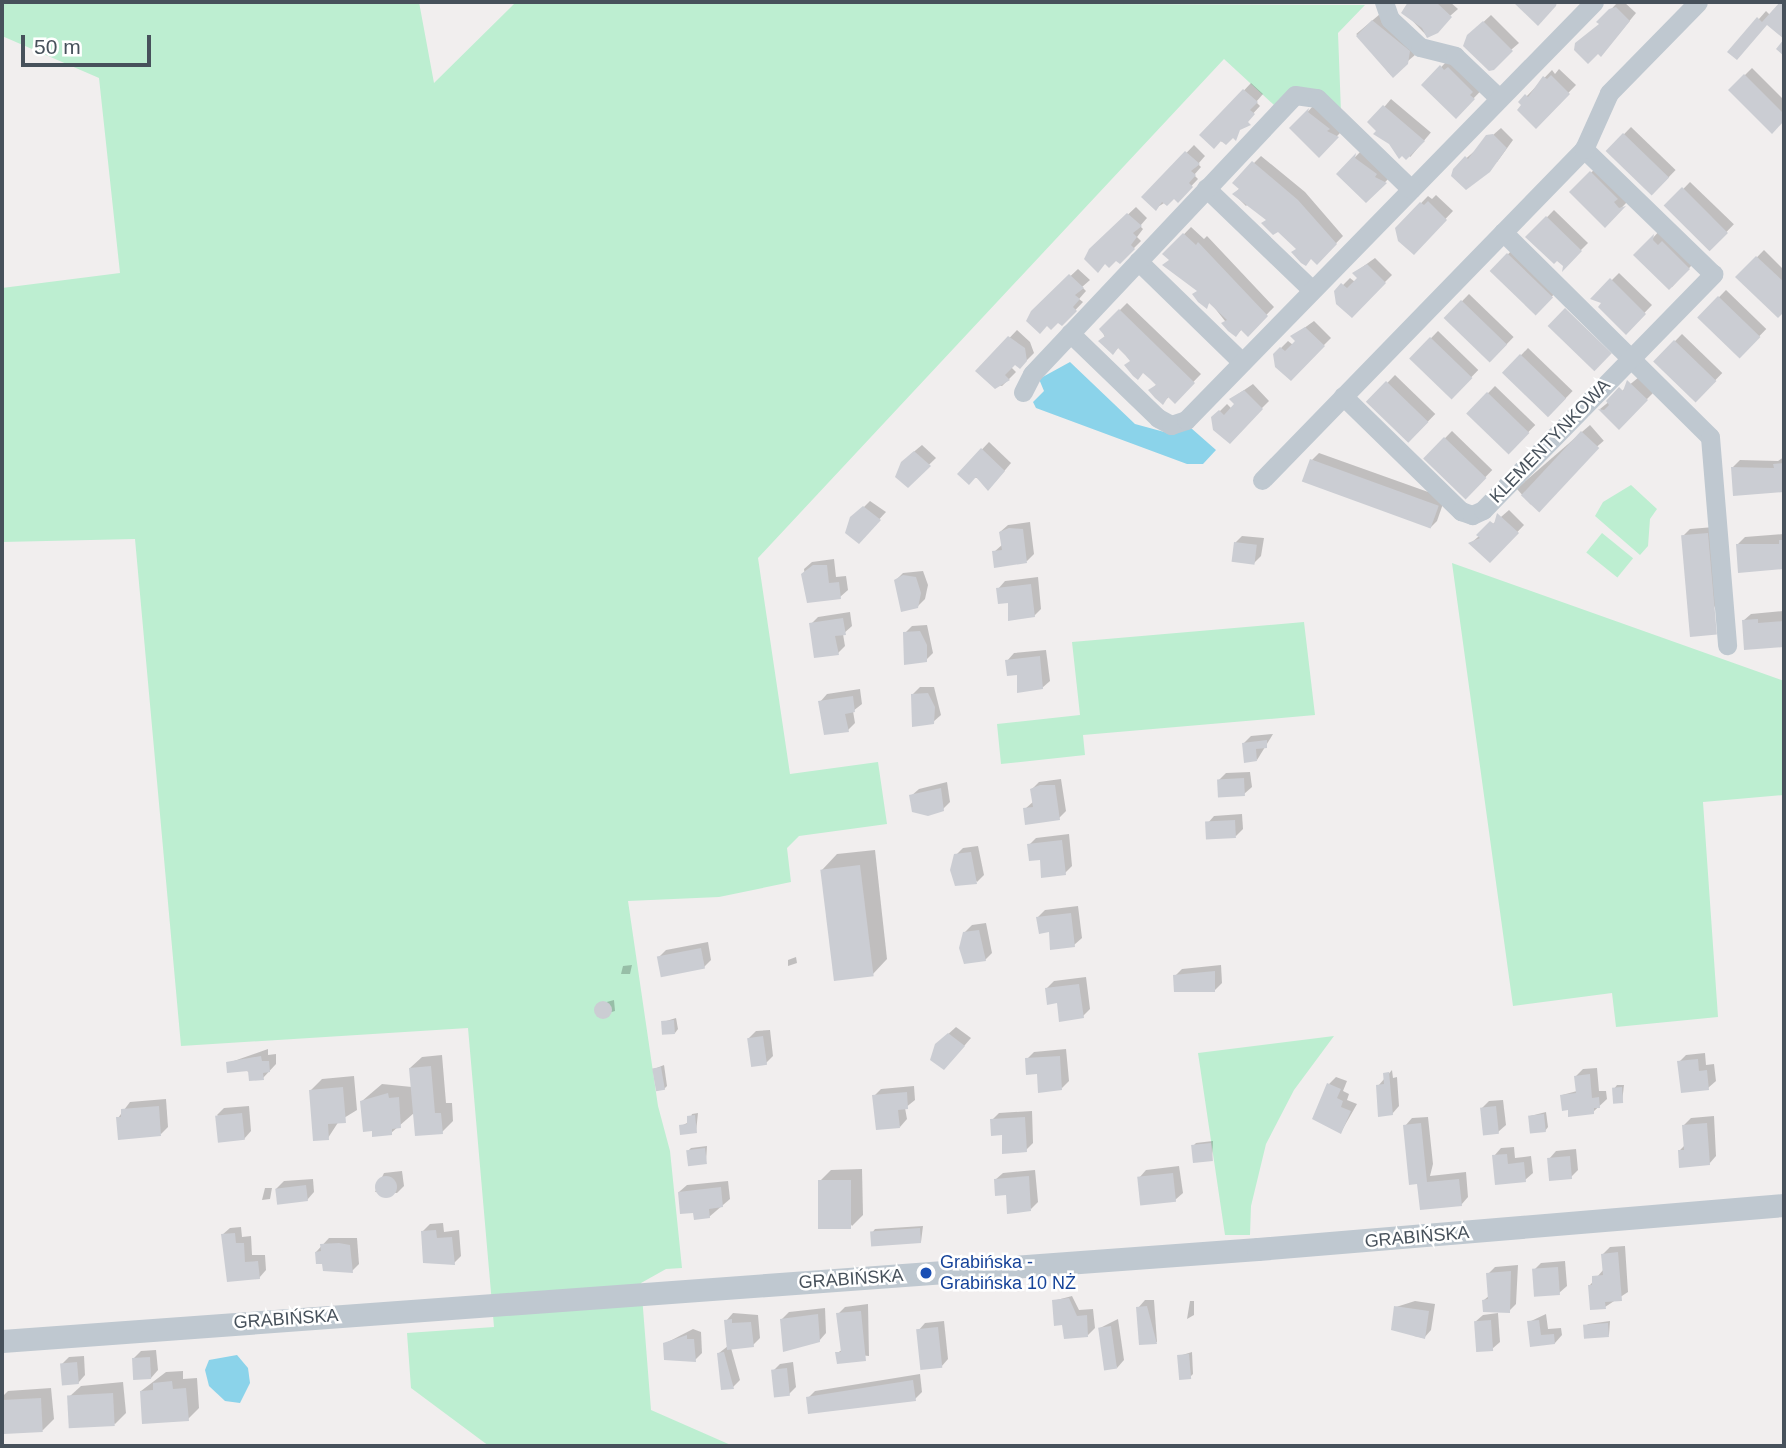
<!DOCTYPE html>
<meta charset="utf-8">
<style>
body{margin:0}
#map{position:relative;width:1786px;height:1448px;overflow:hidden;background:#f1eeee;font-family:Helvetica,sans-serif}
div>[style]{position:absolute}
.green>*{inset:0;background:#bdeed1;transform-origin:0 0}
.water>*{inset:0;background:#8bd3ea}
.shadow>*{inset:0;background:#0003;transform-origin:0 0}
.building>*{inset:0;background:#cbcdd3;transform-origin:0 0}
.round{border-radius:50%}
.minor>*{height:19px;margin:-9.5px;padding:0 9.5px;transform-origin:9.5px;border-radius:9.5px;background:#bfc8d0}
.tertiary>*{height:23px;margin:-11.5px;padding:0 11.5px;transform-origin:11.5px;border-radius:11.5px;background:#bfc8d0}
.dots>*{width:19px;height:19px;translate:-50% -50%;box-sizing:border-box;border:4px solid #fff;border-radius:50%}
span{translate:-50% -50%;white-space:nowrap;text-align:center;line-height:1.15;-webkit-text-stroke:5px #fff;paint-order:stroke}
.street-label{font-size:18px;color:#47515b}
.transit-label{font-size:18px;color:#164399}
.left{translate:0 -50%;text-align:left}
.frame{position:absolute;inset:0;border:4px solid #47515b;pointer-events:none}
.scale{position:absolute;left:21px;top:35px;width:130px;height:32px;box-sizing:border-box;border:4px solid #47515b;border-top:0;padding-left:9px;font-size:21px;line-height:24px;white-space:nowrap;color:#47515b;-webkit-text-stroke:5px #fff;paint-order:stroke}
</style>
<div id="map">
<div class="green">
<div style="clip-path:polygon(2px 2px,419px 2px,434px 83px,516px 2px,1365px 5px,1338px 33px,1341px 112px,1321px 93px,1274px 105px,1224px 59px,758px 558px,790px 774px,878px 762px,887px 824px,799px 836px,787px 848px,791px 882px,719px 897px,628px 901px,658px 1106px,670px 1151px,682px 1268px,666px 1269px,641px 1283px,651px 1410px,733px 1446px,489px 1446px,411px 1388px,407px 1333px,494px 1327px,468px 1028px,181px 1046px,135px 539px,2px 542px,2px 288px,120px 273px,99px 78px,2px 36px)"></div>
<div style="clip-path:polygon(1631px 485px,1657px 509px,1650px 519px,1648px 546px,1640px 555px,1595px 516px,1603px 502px)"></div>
<div style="left:1602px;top:533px;width:40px;height:25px;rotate:39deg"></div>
<div style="clip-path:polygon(1452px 563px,1784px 681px,1784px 795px,1703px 802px,1718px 1017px,1616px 1027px,1612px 993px,1513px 1006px)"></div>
<div style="clip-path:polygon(1304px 622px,1315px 715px,1083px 735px,1085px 755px,1001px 764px,997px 724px,1080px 715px,1072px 642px)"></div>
<div style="clip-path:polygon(1334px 1036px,1294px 1090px,1266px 1144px,1251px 1206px,1250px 1235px,1225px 1235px,1198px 1053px)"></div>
</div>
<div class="water">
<div style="clip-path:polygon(1070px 362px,1135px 424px,1168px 433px,1191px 428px,1216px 450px,1203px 464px,1187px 464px,1036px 408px,1033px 402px,1044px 391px,1039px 379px)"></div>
<div style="clip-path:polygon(237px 1355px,248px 1368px,250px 1383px,240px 1403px,225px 1401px,209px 1386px,205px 1370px,209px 1360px)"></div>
</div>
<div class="shadow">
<div style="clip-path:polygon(1408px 2px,1450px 2px,1458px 9px,1427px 36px,1404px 12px)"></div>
<div style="clip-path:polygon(1618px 2px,1624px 2px,1636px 13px,1608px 47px,1599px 22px)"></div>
<div style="clip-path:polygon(1782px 2px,1784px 38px,1767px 24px,1730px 52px,1766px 11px,1770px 15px)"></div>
<div style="left:1380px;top:14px;width:54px;height:31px;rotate:50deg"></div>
<div style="clip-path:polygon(1491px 15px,1519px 43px,1489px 69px,1477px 28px)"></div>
<div style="left:1448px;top:60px;width:45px;height:35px;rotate:44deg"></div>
<div style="clip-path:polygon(1752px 68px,1784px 100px,1784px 119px,1772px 131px,1730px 90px)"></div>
<div style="clip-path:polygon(1559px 69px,1576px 85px,1536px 126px,1521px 102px,1552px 70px,1555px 74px)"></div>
<div style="clip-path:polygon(1251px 83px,1263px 94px,1256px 102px,1260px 106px,1226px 143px,1202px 135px)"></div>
<div style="left:1391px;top:99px;width:52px;height:32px;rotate:40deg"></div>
<div style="left:1314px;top:105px;width:38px;height:33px;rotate:43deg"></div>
<div style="left:1631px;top:127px;width:62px;height:33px;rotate:44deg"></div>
<div style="clip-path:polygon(1501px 128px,1513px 140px,1497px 162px,1462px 162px)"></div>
<div style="clip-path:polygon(1194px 145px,1205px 156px,1198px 164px,1201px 167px,1194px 175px,1198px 179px,1178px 200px,1174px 197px,1156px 208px,1144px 197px)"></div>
<div style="left:1362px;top:150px;width:39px;height:34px;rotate:44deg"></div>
<div style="clip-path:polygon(1261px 156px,1305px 192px,1343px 236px,1317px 263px,1250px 202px,1246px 206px,1234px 194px,1240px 188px,1234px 183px)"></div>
<div style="clip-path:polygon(1598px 166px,1628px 201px,1605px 225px,1571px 192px)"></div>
<div style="left:1690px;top:182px;width:61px;height:34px;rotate:44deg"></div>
<div style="clip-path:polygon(1436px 195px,1453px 211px,1414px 252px,1397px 228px,1428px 196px,1432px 199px)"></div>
<div style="clip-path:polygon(1136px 207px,1147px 218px,1140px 226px,1143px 229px,1137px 237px,1141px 241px,1120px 262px,1090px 250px)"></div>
<div style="clip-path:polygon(1554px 210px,1588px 243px,1565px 266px,1528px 237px)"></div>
<div style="clip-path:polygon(1191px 227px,1204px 239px,1207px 236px,1274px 307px,1248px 334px,1242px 329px,1236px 335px,1210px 302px,1206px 306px,1198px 290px,1165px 265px,1171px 259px,1165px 254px)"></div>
<div style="left:1661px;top:229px;width:47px;height:36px;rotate:42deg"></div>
<div style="left:1515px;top:247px;width:61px;height:34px;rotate:44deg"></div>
<div style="clip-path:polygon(1764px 250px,1784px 270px,1784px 309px,1778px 316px,1738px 277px)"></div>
<div style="clip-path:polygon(1375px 258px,1392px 275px,1352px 315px,1336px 292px,1350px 278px,1355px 282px,1359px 278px,1354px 273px)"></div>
<div style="clip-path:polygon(1078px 269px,1090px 280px,1082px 287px,1086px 291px,1079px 299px,1083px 302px,1062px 324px,1032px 312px)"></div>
<div style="clip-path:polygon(1619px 273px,1652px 305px,1626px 332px,1605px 303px,1593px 299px)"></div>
<div style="left:1726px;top:290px;width:56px;height:38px;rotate:44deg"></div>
<div style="left:1469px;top:294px;width:62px;height:33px;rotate:44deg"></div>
<div style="clip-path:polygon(1127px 303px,1201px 374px,1175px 401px,1170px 396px,1163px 402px,1151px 390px,1157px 384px,1119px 347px,1113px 353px,1101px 329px)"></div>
<div style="clip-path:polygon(1314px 321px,1331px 338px,1291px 378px,1274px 355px,1288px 341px,1293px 345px,1298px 341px,1293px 336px)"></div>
<div style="clip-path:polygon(1017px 330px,1030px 342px,1034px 353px,1020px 367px,1015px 362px,1011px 367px,1016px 372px,1002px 386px,990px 384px,978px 371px)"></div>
<div style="left:1438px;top:331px;width:56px;height:37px;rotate:44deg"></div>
<div style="left:1682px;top:334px;width:56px;height:37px;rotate:44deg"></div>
<div style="left:1528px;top:348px;width:62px;height:35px;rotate:44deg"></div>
<div style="left:1395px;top:375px;width:56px;height:38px;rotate:44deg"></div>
<div style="clip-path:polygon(1639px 377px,1654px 392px,1619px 427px,1600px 409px)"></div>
<div style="clip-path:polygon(1253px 384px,1269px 401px,1229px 441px,1213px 418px,1227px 404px,1232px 409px,1236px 404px,1231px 399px)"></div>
<div style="left:1495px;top:386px;width:56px;height:37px;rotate:44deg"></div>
<div style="left:1590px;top:425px;width:21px;height:97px;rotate:49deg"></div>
<div style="left:1452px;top:431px;width:56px;height:38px;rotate:44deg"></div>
<div style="clip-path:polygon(989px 442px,1011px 463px,995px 482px,959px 474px)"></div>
<div style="clip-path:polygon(922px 445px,936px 458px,907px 486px,910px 455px)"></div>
<div style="clip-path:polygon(1319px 453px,1445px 498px,1437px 521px,1430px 528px,1312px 460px)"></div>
<div style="clip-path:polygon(1784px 457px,1784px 490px,1735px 494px,1732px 468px,1740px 460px,1778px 461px)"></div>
<div style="clip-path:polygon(870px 501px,886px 512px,859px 541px,857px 514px)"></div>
<div style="clip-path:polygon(1509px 510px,1524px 525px,1490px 561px,1471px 543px)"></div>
<div style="clip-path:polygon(1030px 522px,1034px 554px,1027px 561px,994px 552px,1003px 544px,1000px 532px,1008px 525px)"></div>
<div style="clip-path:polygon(1714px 527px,1723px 626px,1683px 536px,1690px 529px)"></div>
<div style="clip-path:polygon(1784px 534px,1784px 567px,1740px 571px,1738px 544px,1745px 537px)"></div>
<div style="clip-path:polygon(1242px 536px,1264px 538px,1261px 556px,1254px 563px,1235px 543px)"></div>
<div style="clip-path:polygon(834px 559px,836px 577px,846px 576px,848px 590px,840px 597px,808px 601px,804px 569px,812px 562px)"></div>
<div style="clip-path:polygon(923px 571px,928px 585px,925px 599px,917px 607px,896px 580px,903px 573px)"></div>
<div style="clip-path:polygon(1038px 577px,1041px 609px,1034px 616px,998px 589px,1005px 581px)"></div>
<div style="clip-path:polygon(1784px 611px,1784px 645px,1746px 648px,1743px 621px,1751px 614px)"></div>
<div style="clip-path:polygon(850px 612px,852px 626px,843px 634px,845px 646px,838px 653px,811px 624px,818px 617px)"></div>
<div style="clip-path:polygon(927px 625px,933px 653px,926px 660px,905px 633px,912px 626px)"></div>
<div style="clip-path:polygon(1046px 650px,1050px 681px,1042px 688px,1007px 661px,1014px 653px)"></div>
<div style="clip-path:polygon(920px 687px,934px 687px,941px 715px,933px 722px,912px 695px)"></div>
<div style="clip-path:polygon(860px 689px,862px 704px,853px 711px,855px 723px,848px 730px,820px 702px,827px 694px)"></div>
<div style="clip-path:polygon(1273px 734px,1257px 760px,1244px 743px,1251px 736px)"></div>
<div style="clip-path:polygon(1250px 772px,1252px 787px,1244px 794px,1219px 780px,1226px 773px)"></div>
<div style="clip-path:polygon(1061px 779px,1066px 811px,1059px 818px,1025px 809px,1034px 801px,1032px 789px,1039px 782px)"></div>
<div style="clip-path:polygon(947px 782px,950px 802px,943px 809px,911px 796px,919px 789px)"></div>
<div style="clip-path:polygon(1242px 814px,1243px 829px,1236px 836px,1207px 824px,1214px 816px)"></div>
<div style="clip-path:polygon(1069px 834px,1072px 866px,1065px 873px,1029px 845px,1036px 838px)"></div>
<div style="clip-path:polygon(978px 846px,984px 875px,977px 882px,956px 855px,963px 848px)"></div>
<div style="clip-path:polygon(875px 850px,887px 959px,872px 975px,822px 870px,837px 854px)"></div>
<div style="clip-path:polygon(1078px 906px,1082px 938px,1074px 945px,1038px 917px,1045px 910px)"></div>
<div style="clip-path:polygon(986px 923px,992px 953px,985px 960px,965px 962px,964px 933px,972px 925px)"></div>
<div style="clip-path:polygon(708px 942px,711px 960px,704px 967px,659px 957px,666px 950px)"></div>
<div style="clip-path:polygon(796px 957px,797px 963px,788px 966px,788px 960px)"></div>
<div style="clip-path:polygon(632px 965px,630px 974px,621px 974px,623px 966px)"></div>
<div style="clip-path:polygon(1221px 965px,1222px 983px,1215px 990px,1175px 976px,1182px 969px)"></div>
<div style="clip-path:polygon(1086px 977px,1090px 1009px,1083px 1016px,1047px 988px,1054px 981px)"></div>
<div style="clip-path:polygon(614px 1000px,615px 1011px,598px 1016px,596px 1005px)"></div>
<div style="clip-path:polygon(676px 1018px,678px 1029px,675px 1033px,663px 1022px)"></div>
<div style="clip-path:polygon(956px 1027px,971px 1038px,951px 1061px,945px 1037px)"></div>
<div style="clip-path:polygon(770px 1030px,773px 1056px,766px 1063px,748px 1039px,756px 1031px)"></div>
<div style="clip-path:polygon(268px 1049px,268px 1055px,276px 1054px,276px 1064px,263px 1078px,228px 1063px)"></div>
<div style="clip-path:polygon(1066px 1049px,1069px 1081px,1062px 1088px,1027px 1059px,1034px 1052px)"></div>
<div style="clip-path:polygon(1705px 1053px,1706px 1065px,1714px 1064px,1716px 1081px,1708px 1088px,1679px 1062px,1686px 1055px)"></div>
<div style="clip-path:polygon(442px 1055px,446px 1103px,452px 1103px,453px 1121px,442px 1132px,414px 1113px,391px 1133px,362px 1101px,382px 1084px,412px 1087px,410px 1068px,422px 1057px)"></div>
<div style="clip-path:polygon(664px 1065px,667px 1086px,664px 1089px,654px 1069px)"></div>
<div style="clip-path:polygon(1597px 1068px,1599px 1091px,1606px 1091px,1607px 1099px,1593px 1112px,1569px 1109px,1562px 1095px,1577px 1091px,1576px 1076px,1583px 1069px)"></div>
<div style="clip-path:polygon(1392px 1070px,1393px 1078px,1397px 1077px,1399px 1106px,1392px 1114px,1378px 1086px)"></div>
<div style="clip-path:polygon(354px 1076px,357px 1110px,339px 1121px,328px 1138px,311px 1090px,322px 1079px)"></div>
<div style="clip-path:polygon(1336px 1077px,1347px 1081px,1343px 1091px,1349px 1094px,1347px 1100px,1357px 1104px,1341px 1132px,1329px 1084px)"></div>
<div style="clip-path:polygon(1617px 1085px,1624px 1085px,1622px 1102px,1614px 1089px)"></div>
<div style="clip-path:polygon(914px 1086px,915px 1100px,905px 1108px,907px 1119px,900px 1127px,874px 1096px,881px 1089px)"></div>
<div style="clip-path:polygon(166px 1099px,168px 1127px,161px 1134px,118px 1118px,130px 1102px)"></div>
<div style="clip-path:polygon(1503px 1100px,1506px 1125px,1498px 1132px,1482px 1108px,1489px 1101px)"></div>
<div style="clip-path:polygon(249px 1106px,251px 1131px,244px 1139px,217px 1115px,224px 1108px)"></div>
<div style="clip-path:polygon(1032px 1111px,1033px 1143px,1026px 1150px,992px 1120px,999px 1113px)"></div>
<div style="clip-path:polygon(1546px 1112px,1548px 1127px,1545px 1131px,1530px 1116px)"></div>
<div style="clip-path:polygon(698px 1113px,696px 1132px,681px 1126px,689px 1122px,692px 1114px)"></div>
<div style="clip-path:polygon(1714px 1116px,1716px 1156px,1709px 1164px,1679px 1151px,1685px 1145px,1684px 1125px,1691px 1118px)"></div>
<div style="clip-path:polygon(1428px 1117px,1433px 1164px,1430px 1176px,1466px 1172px,1468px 1197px,1461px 1205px,1419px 1182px,1405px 1126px,1412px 1118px)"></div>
<div style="clip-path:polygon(1213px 1141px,1212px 1160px,1193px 1146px,1196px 1143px)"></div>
<div style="clip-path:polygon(707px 1146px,706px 1162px,688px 1151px,691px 1148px)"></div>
<div style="clip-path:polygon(1514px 1147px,1515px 1158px,1531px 1156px,1533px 1173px,1525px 1180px,1494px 1156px,1501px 1148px)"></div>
<div style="clip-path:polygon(1576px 1149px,1578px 1170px,1571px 1177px,1549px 1159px,1556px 1151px)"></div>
<div style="clip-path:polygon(1179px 1166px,1183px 1193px,1175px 1200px,1139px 1178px,1146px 1170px)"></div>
<div style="clip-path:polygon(862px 1169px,863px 1215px,852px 1226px,820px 1181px,831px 1170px)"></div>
<div style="clip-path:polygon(1035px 1170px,1038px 1202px,1031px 1209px,995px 1180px,1003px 1173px)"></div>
<div style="clip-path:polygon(402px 1171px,404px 1186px,397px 1193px,375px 1192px,384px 1173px)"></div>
<div style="clip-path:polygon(313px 1179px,314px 1192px,307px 1200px,276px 1189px,284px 1181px)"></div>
<div style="clip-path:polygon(728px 1181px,730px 1199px,709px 1217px,695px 1211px,679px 1192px,687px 1185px)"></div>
<div style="clip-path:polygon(265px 1188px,272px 1188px,270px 1199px,262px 1200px)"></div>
<div style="clip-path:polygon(443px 1223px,444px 1232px,459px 1230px,461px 1256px,454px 1263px,422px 1232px,430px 1224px)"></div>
<div style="clip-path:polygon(923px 1226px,921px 1242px,872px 1233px,875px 1229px)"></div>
<div style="clip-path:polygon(241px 1227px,242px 1237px,251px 1236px,252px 1255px,265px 1255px,266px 1270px,259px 1278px,228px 1280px,222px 1235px,230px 1228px)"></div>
<div style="clip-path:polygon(329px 1238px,357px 1238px,359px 1264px,352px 1271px,323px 1262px,316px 1252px)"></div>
<div style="clip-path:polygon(1625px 1246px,1628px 1292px,1605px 1307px,1590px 1285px,1604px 1269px,1603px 1254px,1610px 1247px)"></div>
<div style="clip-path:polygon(1565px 1261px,1567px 1286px,1559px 1293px,1534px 1270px,1541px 1263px)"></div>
<div style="clip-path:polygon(1518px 1265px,1516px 1304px,1509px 1311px,1484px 1300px,1490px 1295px,1488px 1274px,1495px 1267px)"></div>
<div style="clip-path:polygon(1072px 1296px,1079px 1310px,1093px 1309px,1095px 1328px,1088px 1335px,1064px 1321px,1053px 1301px)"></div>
<div style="clip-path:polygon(1145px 1300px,1154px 1300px,1157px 1342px,1140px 1344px,1138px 1308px)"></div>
<div style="clip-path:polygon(1190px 1301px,1194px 1301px,1194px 1315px,1187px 1319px)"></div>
<div style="clip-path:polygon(1415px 1301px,1435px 1304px,1431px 1330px,1424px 1338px,1414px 1336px,1396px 1307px)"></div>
<div style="clip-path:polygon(868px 1304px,869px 1356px,837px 1353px,842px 1350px,838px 1314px,845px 1307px)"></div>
<div style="clip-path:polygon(825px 1308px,826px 1333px,819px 1341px,782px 1319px,789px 1312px)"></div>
<div style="clip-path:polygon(733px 1313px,758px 1315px,760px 1338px,753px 1345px,731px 1348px,740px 1380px,733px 1387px,719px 1353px,728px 1346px,726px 1321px)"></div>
<div style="clip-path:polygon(1498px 1313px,1500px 1342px,1492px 1349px,1475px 1322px,1483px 1315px)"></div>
<div style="clip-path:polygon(1546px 1314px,1548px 1329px,1561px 1328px,1562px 1335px,1555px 1343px,1531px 1345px,1529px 1322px)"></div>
<div style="clip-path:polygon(1118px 1319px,1124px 1360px,1117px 1368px,1100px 1328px)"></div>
<div style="clip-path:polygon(944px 1321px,948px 1359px,941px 1367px,918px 1331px,925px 1323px)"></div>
<div style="clip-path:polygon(1610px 1321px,1609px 1335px,1585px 1327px,1588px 1324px)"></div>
<div style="clip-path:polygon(693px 1329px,701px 1332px,702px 1353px,695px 1360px,664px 1344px)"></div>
<div style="clip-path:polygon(156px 1350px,158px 1370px,151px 1378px,134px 1358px,141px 1351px)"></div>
<div style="clip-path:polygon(1192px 1352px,1193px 1374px,1190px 1377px,1179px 1356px)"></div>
<div style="clip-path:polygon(84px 1356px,85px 1375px,78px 1383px,62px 1364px,69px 1357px)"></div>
<div style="clip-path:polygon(793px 1362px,796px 1387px,789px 1394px,773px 1371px,780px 1364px)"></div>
<div style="clip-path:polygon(183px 1371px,183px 1379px,197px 1378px,199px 1408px,188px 1419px,141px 1391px,166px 1372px)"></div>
<div style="clip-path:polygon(920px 1374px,922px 1392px,915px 1399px,808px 1398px,815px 1391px)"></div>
<div style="clip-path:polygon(123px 1382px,126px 1413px,115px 1424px,69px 1397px,81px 1386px)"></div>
<div style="clip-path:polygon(51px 1388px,54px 1419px,43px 1430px,2px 1433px,2px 1397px,8px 1391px)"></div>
</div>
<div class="building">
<div style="clip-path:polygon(1408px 2px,1436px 2px,1452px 17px,1438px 33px,1427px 38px,1422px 28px,1401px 13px)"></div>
<div style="clip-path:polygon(1513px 2px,1557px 2px,1556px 6px,1538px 26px)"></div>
<div style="clip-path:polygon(1780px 2px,1784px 6px,1784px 56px,1776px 49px,1784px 39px,1767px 25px,1737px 60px,1727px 52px,1757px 17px,1762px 22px)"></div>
<div style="clip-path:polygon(1616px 7px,1630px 21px,1601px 57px,1598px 54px,1588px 64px,1574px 50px,1575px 43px,1599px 24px,1596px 22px,1609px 9px)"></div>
<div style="clip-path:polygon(1372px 20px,1410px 51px,1408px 64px,1393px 78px,1356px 36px)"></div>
<div style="clip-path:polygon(1483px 21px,1513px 51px,1494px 70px,1489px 71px,1463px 46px,1467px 35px)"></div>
<div style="clip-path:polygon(1440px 65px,1444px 70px,1448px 67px,1473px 92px,1470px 95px,1475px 99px,1456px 119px,1421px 85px)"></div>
<div style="clip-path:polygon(1744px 74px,1784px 114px,1784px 121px,1772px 134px,1728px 90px)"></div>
<div style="clip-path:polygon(1551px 75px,1570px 94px,1536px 129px,1517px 110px,1521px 105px,1518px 102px,1525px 94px,1528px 97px,1543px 76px,1547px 79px)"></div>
<div style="clip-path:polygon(1243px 89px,1258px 102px,1250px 110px,1255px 114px,1248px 122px,1251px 125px,1240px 130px,1236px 141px,1233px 138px,1226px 145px,1221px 141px,1214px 149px,1199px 135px)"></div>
<div style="clip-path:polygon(1383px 105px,1425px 141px,1406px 160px,1402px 156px,1399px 159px,1389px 144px,1373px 134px,1376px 131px,1367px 122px)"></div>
<div style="clip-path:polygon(1309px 108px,1308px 112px,1330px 129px,1327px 131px,1339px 137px,1319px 158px,1289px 128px)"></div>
<div style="left:1623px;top:133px;width:64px;height:25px;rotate:44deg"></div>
<div style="clip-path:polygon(1493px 134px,1507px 148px,1490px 172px,1466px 190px,1451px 176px,1453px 169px,1465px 156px,1468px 159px,1486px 135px)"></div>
<div style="clip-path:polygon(1185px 151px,1200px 164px,1191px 171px,1196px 175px,1189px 183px,1193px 187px,1178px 203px,1174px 199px,1167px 206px,1162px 202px,1156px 211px,1141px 197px)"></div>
<div style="clip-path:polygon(1356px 153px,1355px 158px,1377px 174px,1375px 177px,1387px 183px,1366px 203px,1336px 174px)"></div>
<div style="clip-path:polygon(1252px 161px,1298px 200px,1337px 244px,1317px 265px,1311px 259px,1306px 266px,1301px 263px,1291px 252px,1296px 249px,1278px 232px,1273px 235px,1261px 223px,1266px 220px,1232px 194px,1239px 189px,1232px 183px)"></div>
<div style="clip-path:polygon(1590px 171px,1618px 199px,1614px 202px,1619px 208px,1626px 206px,1605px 228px,1569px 192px)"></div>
<div style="left:1682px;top:187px;width:65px;height:26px;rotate:45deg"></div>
<div style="clip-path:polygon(1428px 201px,1447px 220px,1414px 255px,1398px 241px,1395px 228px,1420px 202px,1424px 205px)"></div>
<div style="clip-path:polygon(1127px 213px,1142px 226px,1133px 233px,1137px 237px,1131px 245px,1135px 249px,1120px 264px,1116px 261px,1109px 268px,1105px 264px,1098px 273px,1084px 259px,1089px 249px)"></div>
<div style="clip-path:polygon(1546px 216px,1582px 251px,1562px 272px,1563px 266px,1557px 261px,1554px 264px,1525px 237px)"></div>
<div style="clip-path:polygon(1183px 233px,1196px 245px,1198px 242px,1268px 316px,1248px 337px,1241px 330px,1236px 337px,1228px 331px,1221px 323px,1227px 320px,1209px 303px,1207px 309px,1198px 302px,1192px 294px,1197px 291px,1162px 265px,1169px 260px,1162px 254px)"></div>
<div style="clip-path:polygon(1654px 234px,1653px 240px,1658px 245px,1662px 241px,1690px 269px,1669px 290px,1633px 255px)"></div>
<div style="left:1507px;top:253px;width:64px;height:25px;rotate:44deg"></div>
<div style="clip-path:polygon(1756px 256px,1784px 282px,1784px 312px,1778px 318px,1735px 277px)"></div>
<div style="clip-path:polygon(1367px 264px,1386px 283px,1352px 318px,1336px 304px,1334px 291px,1341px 283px,1347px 288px,1357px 278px,1352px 273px)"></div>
<div style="clip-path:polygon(1069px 274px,1084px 288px,1075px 295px,1080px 299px,1073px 307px,1077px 311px,1062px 326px,1058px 323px,1051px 330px,1047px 326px,1040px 334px,1026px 321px,1031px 311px)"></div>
<div style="clip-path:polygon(1610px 278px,1646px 314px,1626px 335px,1598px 307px,1601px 303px,1590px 299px)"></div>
<div style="left:1718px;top:296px;width:59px;height:30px;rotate:44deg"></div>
<div style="left:1461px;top:300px;width:64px;height:25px;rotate:44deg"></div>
<div style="left:1565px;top:308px;width:65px;height:25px;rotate:44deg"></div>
<div style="clip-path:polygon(1119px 309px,1195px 383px,1175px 404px,1168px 397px,1163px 405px,1155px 398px,1148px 390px,1156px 385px,1150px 379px,1143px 373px,1138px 380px,1133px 376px,1124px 365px,1130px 361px,1125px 355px,1118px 348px,1113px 355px,1098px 341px,1105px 336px,1099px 329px)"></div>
<div style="clip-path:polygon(1305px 327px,1325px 346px,1291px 381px,1275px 367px,1273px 354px,1280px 347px,1285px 351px,1295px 341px,1290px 336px)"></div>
<div style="clip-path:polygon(1008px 336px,1025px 348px,1027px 361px,1020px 369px,1015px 365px,1005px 375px,1010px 380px,995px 389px,975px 371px)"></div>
<div style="left:1430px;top:337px;width:59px;height:30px;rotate:44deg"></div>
<div style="left:1674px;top:340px;width:59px;height:30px;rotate:44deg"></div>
<div style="left:1520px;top:354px;width:64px;height:26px;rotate:44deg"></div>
<div style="clip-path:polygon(1627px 380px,1648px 400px,1619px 430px,1598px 409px,1604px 410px,1609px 405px,1606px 401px,1619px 387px,1623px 391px)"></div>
<div style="left:1386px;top:381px;width:59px;height:29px;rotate:44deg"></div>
<div style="clip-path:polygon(1244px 390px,1263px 409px,1230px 444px,1213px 430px,1211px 417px,1219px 410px,1224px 415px,1234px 404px,1229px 399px)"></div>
<div style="left:1487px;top:392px;width:59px;height:30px;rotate:44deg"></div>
<div style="left:1581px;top:431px;width:25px;height:88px;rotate:43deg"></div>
<div style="left:1444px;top:437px;width:59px;height:30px;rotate:44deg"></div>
<div style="clip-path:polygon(981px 448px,1005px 471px,988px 491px,976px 477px,969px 485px,957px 474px)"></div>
<div style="clip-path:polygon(914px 451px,931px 466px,908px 488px,895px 477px,901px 462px)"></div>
<div style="left:1310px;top:459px;width:137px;height:24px;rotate:20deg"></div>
<div style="clip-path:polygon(1784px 463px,1784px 492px,1733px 496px,1731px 467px,1774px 468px,1773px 464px)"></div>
<div style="clip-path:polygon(863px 506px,881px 520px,859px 544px,845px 533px,850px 517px)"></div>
<div style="clip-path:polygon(1497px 513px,1519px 533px,1490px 563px,1468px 543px,1480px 538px,1476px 535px,1490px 521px,1494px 524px)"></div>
<div style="clip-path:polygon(1009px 528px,1023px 529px,1027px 563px,994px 568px,992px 551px,1002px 550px,999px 532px)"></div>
<div style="left:1708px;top:533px;width:102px;height:27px;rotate:85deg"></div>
<div style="clip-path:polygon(1779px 540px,1784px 540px,1784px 569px,1738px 573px,1736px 544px,1779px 544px)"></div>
<div style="left:1234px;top:542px;width:23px;height:20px;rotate:7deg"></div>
<div style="clip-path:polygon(813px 565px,827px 565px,829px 583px,839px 582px,841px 599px,807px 603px,801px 574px)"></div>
<div style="clip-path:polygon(903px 575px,916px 577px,921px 593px,918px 608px,901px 612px,894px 580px)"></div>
<div style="clip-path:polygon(1031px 584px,1035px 617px,1008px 621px,1008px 603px,998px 604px,996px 588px)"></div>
<div style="clip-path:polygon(843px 618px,846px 635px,835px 636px,839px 655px,814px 658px,809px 623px)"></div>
<div style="clip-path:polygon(1758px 619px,1758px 623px,1784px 621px,1784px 647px,1744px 650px,1742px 620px)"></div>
<div style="clip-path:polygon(920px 631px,927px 645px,927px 662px,904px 665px,903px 632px)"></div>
<div style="clip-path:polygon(1040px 656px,1043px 689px,1017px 693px,1017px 675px,1007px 676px,1005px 660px)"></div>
<div style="clip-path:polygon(928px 693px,935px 707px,934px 724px,912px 727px,911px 694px)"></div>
<div style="clip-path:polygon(853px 696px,855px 712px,845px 714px,849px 732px,824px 735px,818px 701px)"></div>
<div style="clip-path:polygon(1267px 740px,1267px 748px,1256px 749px,1257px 761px,1244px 763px,1242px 743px)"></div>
<div style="left:1244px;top:778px;width:18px;height:27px;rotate:87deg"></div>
<div style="clip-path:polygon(1040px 785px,1055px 785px,1060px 820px,1025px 825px,1023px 808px,1033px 807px,1030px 789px)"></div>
<div style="clip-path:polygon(941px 788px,944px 811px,928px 816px,912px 812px,909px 795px)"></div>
<div style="left:1235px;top:820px;width:18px;height:30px;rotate:87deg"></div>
<div style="clip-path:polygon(1062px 840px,1066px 875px,1041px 878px,1040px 860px,1029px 861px,1027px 844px)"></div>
<div style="clip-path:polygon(971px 852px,977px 884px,955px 886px,950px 870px,954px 854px)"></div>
<div style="left:860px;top:865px;width:112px;height:40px;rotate:83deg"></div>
<div style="clip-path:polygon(1071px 913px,1075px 947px,1050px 950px,1049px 932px,1039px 934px,1036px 917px)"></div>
<div style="clip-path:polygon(979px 930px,986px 961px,964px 964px,959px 948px,963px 932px)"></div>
<div style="left:701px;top:948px;width:21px;height:45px;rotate:79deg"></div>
<div style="clip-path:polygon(1215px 971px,1215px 992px,1174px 992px,1173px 975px)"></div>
<div style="clip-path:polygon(1079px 984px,1084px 1018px,1059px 1022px,1057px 1003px,1047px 1005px,1045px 988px)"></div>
<div class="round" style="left:594px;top:1001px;width:18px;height:18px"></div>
<div style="left:674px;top:1020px;width:14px;height:13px;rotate:86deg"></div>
<div style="clip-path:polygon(948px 1033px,965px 1046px,944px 1070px,930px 1060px,935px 1044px)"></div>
<div style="left:763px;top:1036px;width:29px;height:16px;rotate:82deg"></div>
<div style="clip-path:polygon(261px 1056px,262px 1061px,269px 1061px,270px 1072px,263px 1073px,264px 1080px,249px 1081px,248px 1071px,227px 1073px,226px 1062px)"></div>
<div style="clip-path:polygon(1060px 1056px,1062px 1090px,1038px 1093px,1037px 1074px,1026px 1075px,1025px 1058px)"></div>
<div style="clip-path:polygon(1698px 1059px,1699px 1071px,1707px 1070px,1709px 1090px,1681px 1093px,1677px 1061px)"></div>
<div style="clip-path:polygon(431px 1066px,435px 1113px,441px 1113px,443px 1134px,415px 1136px,409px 1068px)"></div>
<div style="left:661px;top:1067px;width:23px;height:9px;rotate:80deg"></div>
<div style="clip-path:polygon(1389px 1072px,1393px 1115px,1378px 1117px,1376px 1085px,1384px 1084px,1383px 1073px)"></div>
<div style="clip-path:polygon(1590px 1074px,1592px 1098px,1599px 1097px,1600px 1108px,1594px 1108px,1594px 1114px,1568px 1117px,1568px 1110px,1562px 1111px,1560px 1095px,1576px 1093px,1574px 1076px)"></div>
<div style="clip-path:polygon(1327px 1083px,1341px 1089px,1337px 1098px,1343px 1101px,1341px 1107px,1351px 1111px,1341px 1134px,1312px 1119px)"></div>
<div style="clip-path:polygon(343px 1087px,346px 1123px,328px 1124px,329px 1140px,313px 1141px,309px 1090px)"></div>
<div style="left:1622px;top:1087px;width:16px;height:10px;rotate:86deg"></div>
<div style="clip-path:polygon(907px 1092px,908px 1109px,898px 1110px,900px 1128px,876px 1130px,872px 1095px)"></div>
<div style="clip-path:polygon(388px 1093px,389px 1098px,399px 1097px,401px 1128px,392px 1129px,392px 1135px,372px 1137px,372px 1131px,363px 1132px,360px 1101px)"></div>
<div style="clip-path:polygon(159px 1106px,161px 1136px,118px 1140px,116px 1117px,121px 1117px,121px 1109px)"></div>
<div style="left:1496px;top:1106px;width:28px;height:16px;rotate:84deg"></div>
<div style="left:242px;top:1113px;width:27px;height:27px;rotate:84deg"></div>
<div style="left:1544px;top:1114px;width:18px;height:16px;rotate:84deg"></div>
<div style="clip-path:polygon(695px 1115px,697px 1133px,680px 1135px,679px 1125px,687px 1124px,687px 1116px)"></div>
<div style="clip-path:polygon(1025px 1117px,1027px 1152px,1002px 1154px,1002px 1135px,991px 1136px,990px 1119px)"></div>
<div style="clip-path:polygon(1421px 1123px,1427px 1182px,1459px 1179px,1462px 1206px,1420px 1210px,1417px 1184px,1409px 1185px,1403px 1125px)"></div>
<div style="clip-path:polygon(1707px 1123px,1710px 1165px,1679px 1168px,1678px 1150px,1684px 1150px,1682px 1125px)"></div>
<div style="left:1211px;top:1143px;width:18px;height:20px;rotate:84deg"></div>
<div style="left:705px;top:1148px;width:16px;height:19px;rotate:83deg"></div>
<div style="clip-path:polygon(1507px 1154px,1508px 1164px,1524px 1162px,1526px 1182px,1495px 1185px,1492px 1155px)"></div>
<div style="left:1570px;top:1156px;width:23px;height:23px;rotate:85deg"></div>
<div style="left:1173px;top:1173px;width:29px;height:36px;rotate:84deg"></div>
<div class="round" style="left:375px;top:1176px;width:22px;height:22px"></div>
<div style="clip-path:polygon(1029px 1176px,1031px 1211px,1007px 1214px,1006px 1195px,995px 1196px,994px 1179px)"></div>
<div style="left:818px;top:1180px;width:33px;height:49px"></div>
<div style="left:306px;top:1185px;width:16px;height:31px;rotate:83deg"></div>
<div style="clip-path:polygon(721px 1187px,723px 1207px,709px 1209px,710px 1218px,694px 1220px,693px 1213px,680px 1214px,678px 1192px)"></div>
<div style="left:920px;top:1228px;width:15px;height:50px;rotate:86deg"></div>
<div style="clip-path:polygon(436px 1230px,437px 1238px,452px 1237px,455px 1265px,423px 1263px,421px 1231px)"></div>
<div style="clip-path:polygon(235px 1233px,236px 1243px,244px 1243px,245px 1262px,258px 1261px,260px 1279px,227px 1282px,221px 1234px)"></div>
<div style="clip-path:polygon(339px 1243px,350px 1245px,353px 1273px,323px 1271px,322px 1264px,316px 1264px,315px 1252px,321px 1251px,320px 1244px)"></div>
<div style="clip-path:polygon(1618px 1252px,1622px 1301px,1605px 1302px,1606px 1309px,1590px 1310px,1588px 1285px,1592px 1285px,1592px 1276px,1603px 1275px,1601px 1254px)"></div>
<div style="left:1558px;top:1267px;width:28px;height:26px;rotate:86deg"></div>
<div style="clip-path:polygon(1511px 1271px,1510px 1313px,1483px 1312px,1482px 1300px,1488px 1299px,1486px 1273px)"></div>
<div style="clip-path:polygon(1069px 1298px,1077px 1316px,1087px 1315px,1088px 1337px,1064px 1339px,1062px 1325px,1054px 1326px,1052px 1300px)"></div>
<div style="clip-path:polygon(1147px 1306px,1157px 1344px,1139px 1345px,1136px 1307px)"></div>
<div style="clip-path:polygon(1394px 1306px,1429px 1311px,1425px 1339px,1391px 1330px)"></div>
<div style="clip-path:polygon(861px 1311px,866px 1361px,837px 1364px,835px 1352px,841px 1352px,836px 1313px)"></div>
<div style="clip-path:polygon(818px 1314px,820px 1342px,783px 1352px,780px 1319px)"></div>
<div style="clip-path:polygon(732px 1319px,732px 1323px,751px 1322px,754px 1347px,727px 1350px,724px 1320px)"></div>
<div style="left:1491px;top:1320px;width:31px;height:17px;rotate:86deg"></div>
<div style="clip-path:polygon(1539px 1320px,1541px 1335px,1554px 1334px,1555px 1344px,1530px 1347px,1527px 1321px)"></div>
<div style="left:1608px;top:1323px;width:14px;height:25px;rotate:86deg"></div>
<div style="left:1111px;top:1326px;width:43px;height:13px;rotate:82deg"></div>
<div style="left:938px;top:1327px;width:41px;height:22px;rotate:84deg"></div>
<div style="clip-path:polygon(687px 1335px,687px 1339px,694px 1339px,696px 1362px,664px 1360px,663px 1343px)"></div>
<div style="clip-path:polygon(724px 1352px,734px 1389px,721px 1390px,717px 1353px)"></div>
<div style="left:1189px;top:1354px;width:25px;height:12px;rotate:85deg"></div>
<div style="left:150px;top:1357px;width:22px;height:18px;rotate:87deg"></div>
<div style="left:77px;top:1362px;width:22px;height:17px;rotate:85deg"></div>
<div style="left:787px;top:1368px;width:28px;height:16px;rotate:84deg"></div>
<div style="clip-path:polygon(913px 1380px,916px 1401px,808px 1414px,806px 1397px)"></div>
<div style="clip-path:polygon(172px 1381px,173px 1389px,186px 1388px,189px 1421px,142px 1424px,140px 1391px,153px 1390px,153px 1383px)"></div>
<div style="left:113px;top:1393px;width:33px;height:46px;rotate:87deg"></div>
<div style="left:41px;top:1398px;width:34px;height:39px;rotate:87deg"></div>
</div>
<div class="minor">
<div style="left:1384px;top:2px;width:18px;rotate:71deg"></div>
<div style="left:1390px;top:19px;width:41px;rotate:43deg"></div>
<div style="left:1420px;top:47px;width:36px;rotate:14deg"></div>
<div style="left:1455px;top:56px;width:61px;rotate:43.7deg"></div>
<div style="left:1206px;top:188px;width:147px;rotate:43.9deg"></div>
<div style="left:1503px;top:232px;width:291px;rotate:44.7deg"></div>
<div style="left:1710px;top:437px;width:209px;rotate:85.3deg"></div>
<div style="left:1138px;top:261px;width:145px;rotate:44.2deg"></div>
<div style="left:1070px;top:333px;width:122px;rotate:44deg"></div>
<div style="left:1158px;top:418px;width:15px;rotate:28deg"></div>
<div style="left:1171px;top:425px;width:16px;rotate:-18deg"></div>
<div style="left:1186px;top:420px;width:584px;rotate:-45.69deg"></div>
<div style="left:1023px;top:392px;width:20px;rotate:-63deg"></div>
<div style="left:1032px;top:374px;width:383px;rotate:-46.7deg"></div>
<div style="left:1295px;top:95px;width:22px;rotate:8deg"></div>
<div style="left:1317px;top:98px;width:131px;rotate:44.1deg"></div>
<div style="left:1343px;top:396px;width:165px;rotate:44.3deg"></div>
<div style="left:1461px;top:511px;width:12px;rotate:20deg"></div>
<div style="left:1472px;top:515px;width:12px;rotate:-24deg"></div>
<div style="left:1483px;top:510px;width:330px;rotate:-45.7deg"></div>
<div style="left:1713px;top:274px;width:180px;rotate:-135.9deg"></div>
<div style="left:1262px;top:480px;width:462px;rotate:-45.8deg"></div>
<div style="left:1584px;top:149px;width:61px;rotate:-65.9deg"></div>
<div style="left:1609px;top:93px;width:127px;rotate:-45.6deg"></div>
</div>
<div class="tertiary">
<div style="left:2px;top:1341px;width:1259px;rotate:-4.19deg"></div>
<div style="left:1258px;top:1249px;width:528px;rotate:-4.78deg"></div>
</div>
<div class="dots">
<div style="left:926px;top:1273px;background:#1a4fb4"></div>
</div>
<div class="street-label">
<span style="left:1550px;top:441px;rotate:-46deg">KLEMENTYNKOWA</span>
<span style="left:1417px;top:1237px;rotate:-5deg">GRABIŃSKA</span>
<span style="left:851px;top:1279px;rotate:-4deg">GRABIŃSKA</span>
<span style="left:286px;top:1319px;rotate:-4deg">GRABIŃSKA</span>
</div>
<div class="transit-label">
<span class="left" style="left:940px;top:1273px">Grabińska -<br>Grabińska 10 NŻ</span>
</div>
<div class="frame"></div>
<div class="scale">50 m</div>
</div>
